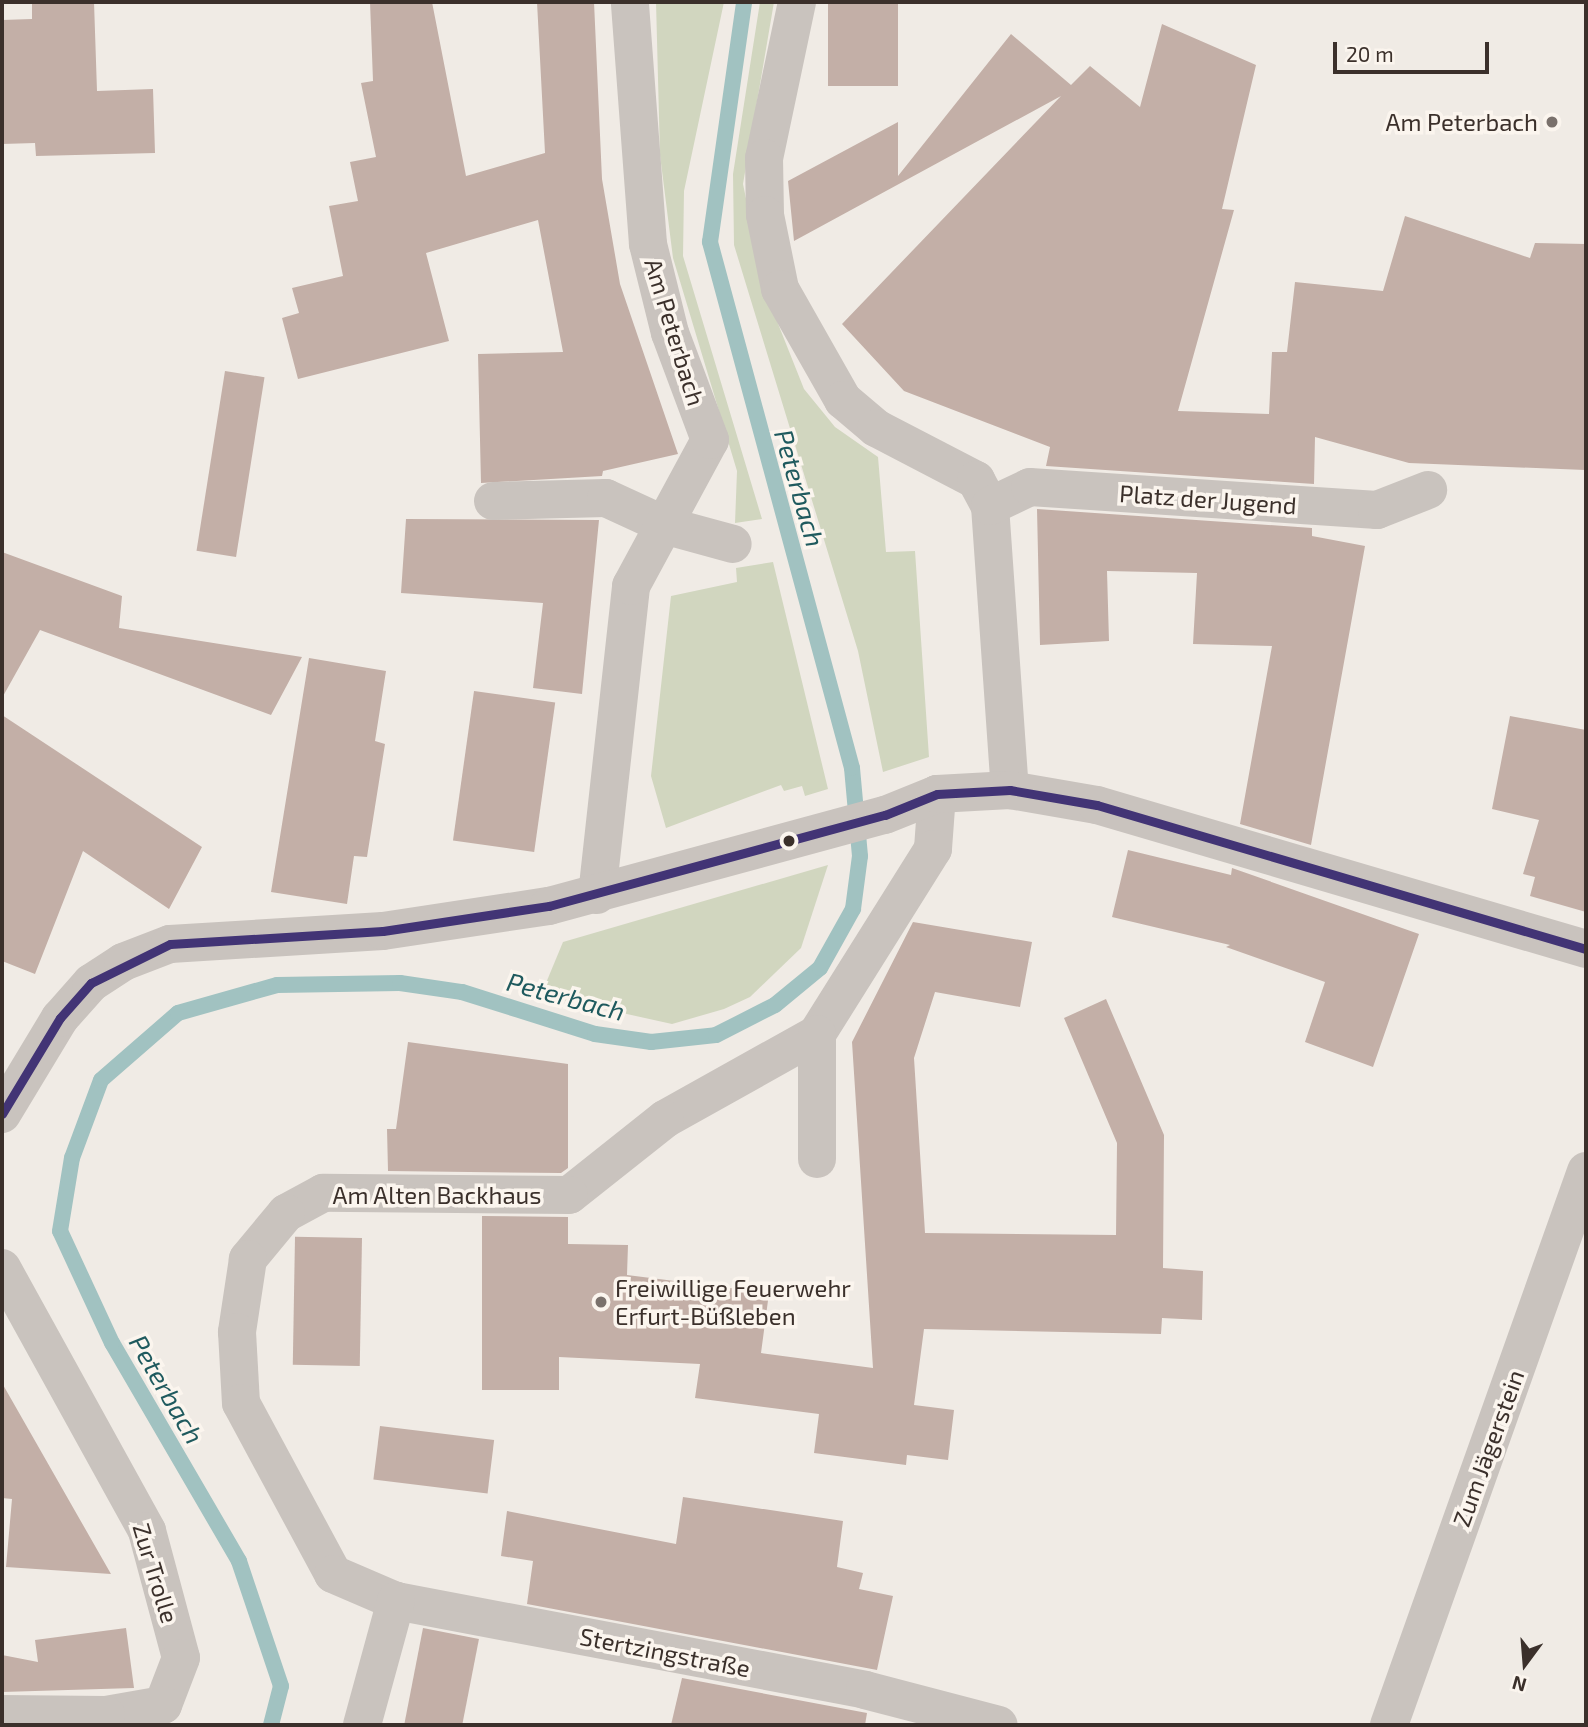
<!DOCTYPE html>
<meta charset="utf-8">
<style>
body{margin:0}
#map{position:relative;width:1588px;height:1727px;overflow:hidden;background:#f0ebe5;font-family:"Exo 2",sans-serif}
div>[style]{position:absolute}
.green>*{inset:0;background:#d1d6bf}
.stream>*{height:16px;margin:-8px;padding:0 8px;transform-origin:8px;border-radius:8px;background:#a1c2c1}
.building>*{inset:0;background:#c3afa7;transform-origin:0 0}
.minor>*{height:38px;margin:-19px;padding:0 19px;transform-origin:19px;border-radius:19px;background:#c9c3be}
.bus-1>*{height:9px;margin:-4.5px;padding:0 4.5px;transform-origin:4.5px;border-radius:4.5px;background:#423475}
.dots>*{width:19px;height:19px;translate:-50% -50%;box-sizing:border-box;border:4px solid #fbf5ee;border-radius:50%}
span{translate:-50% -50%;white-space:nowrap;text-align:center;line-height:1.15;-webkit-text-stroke:7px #fbf5ee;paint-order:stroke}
.poi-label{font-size:24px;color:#3b302b}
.right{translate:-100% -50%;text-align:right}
.left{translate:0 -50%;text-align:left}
.street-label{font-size:24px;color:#3b302b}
.water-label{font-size:26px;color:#1f5a5e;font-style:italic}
.frame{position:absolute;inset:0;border:4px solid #3b302b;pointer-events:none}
.north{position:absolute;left:1490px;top:1629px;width:70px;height:70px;-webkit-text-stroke:5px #fbf5ee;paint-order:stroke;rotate:196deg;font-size:19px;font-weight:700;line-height:28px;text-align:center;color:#3b302b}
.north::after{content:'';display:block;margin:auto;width:24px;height:32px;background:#3b302b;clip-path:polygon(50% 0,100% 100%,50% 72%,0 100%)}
.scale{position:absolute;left:1333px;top:42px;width:156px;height:32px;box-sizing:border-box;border:4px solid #3b302b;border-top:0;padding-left:9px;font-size:21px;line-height:24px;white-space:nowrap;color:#3b302b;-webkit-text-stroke:5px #fbf5ee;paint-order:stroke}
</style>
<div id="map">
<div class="green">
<div style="clip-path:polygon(656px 2px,724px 2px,684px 191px,683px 256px,762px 519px,735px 523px,737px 471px,673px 258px,660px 155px)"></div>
<div style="clip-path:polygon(760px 2px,774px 2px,743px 184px,765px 291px,804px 389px,835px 427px,878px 457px,886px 552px,915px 551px,929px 757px,883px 772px,858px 651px,734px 245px,733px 174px)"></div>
<div style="clip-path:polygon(773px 562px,828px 789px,805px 796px,802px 786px,784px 791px,781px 785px,666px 828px,651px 776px,671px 596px,737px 582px,736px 568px)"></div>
<div style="clip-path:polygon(828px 865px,801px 948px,750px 997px,724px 1009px,672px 1024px,541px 995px,563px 942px)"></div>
</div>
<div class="stream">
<div style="left:271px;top:1725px;width:40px;rotate:-75.6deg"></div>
<div style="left:281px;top:1686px;width:132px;rotate:-108.6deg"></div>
<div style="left:239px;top:1561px;width:252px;rotate:-120.2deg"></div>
<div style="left:112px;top:1343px;width:123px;rotate:-114.9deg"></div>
<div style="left:60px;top:1231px;width:74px;rotate:-80.7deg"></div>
<div style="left:72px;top:1158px;width:83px;rotate:-69.6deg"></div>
<div style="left:101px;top:1080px;width:102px;rotate:-41deg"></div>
<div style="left:178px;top:1013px;width:103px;rotate:-15.8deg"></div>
<div style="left:277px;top:985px;width:123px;rotate:-0.9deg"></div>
<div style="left:400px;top:983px;width:63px;rotate:8.3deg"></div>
<div style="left:462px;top:992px;width:139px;rotate:17.5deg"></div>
<div style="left:595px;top:1034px;width:57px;rotate:8.1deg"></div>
<div style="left:651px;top:1042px;width:65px;rotate:-6.1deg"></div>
<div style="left:716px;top:1035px;width:66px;rotate:-27deg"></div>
<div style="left:775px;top:1005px;width:58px;rotate:-39.4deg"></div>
<div style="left:820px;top:968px;width:68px;rotate:-60.8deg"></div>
<div style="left:853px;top:909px;width:53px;rotate:-82.5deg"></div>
<div style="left:860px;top:856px;width:88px;rotate:-95.2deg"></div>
<div style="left:852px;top:768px;width:545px;rotate:-105.11deg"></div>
<div style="left:710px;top:242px;width:242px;rotate:-81.9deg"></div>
</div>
<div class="building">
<div style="clip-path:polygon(32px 2px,94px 2px,97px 91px,153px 89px,155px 153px,36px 156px,35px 143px,2px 144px,2px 20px,32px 19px)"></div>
<div style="clip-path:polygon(370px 2px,432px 2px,466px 176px,545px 153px,537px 2px,594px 2px,602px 179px,620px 284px,678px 454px,603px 471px,602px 476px,481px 483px,478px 354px,563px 352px,538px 220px,426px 253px,449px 341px,298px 379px,282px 318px,299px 313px,292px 288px,343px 276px,329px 206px,358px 201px,350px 162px,376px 157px,361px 83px,373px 81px)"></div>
<div style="left:828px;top:4px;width:70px;height:82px"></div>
<div style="clip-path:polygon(1162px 24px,1256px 65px,1222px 209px,1234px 210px,1178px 411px,1269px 414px,1272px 352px,1287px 352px,1295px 282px,1383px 291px,1405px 216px,1530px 258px,1535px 243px,1586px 244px,1585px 470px,1409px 463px,1315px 437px,1314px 484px,1046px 466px,1050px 447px,904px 391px,842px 324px,1061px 96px,794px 241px,788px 181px,898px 122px,898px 176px,1011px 34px,1071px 85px,1090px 66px,1140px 107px)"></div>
<div style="left:225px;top:371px;width:40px;height:182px;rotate:9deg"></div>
<div style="clip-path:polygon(1037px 509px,1312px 528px,1312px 536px,1365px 546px,1311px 845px,1240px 824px,1272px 646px,1193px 644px,1197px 573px,1107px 571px,1109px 641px,1040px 645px)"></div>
<div style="clip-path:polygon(406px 519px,599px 520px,582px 694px,533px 688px,543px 603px,401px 593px)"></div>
<div style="clip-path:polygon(2px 552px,122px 596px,119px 628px,302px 657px,271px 715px,40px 630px,2px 698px)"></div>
<div style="clip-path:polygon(309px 658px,386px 671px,375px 741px,385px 744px,367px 857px,354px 856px,347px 904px,271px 892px)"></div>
<div style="left:474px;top:691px;width:82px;height:151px;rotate:8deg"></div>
<div style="clip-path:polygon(2px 715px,202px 847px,169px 909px,83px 851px,35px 974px,2px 961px)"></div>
<div style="clip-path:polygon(1510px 716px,1586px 730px,1586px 912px,1530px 896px,1535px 877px,1523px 874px,1539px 820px,1492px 809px)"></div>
<div style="clip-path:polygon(1128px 850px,1231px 875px,1232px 868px,1419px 934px,1373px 1067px,1305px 1042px,1325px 982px,1226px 947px,1230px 945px,1112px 917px)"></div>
<div style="clip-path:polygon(913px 922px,1032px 942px,1020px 1007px,935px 992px,914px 1058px,925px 1233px,1116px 1235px,1117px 1143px,1064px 1018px,1106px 999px,1164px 1135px,1163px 1268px,1203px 1271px,1202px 1320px,1162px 1318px,1161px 1334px,924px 1329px,914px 1405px,954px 1410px,948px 1460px,907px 1455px,906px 1465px,814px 1453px,819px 1414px,695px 1398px,700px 1364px,559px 1357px,559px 1390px,482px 1390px,482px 1216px,568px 1217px,568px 1244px,628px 1245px,627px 1275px,769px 1293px,761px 1353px,873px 1368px,852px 1042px)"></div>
<div style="clip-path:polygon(408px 1042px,568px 1064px,568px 1168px,561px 1173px,388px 1171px,387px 1129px,396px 1129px)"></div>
<div style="left:362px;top:1238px;width:128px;height:67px;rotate:91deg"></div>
<div style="clip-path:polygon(2px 1383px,111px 1574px,6px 1567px,12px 1499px,2px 1498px)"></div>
<div style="left:380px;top:1426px;width:115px;height:54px;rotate:7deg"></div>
<div style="clip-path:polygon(683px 1497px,843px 1521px,837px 1567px,863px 1573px,859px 1589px,893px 1596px,877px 1670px,527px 1604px,533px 1561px,501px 1556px,507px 1511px,676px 1544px)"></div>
<div style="clip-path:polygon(126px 1628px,134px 1688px,2px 1692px,2px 1655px,38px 1662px,35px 1640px)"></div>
<div style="left:423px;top:1628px;width:57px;height:99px;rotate:11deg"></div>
<div style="clip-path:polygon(682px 1678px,867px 1713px,865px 1725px,671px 1725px)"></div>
</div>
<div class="minor">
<div style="left:797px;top:2px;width:159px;rotate:101.9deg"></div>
<div style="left:764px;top:158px;width:57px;rotate:89deg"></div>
<div style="left:765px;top:215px;width:76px;rotate:78.5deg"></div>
<div style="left:780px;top:289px;width:128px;rotate:60.4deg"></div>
<div style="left:843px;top:400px;width:43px;rotate:40.3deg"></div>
<div style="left:876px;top:428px;width:113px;rotate:27.5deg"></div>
<div style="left:976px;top:480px;width:30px;rotate:62deg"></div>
<div style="left:990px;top:506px;width:285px;rotate:86deg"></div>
<div style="left:493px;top:501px;width:113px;rotate:-1.5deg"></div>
<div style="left:606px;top:498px;width:67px;rotate:24.7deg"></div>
<div style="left:667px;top:526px;width:68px;rotate:15.3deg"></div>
<div style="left:990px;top:506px;width:44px;rotate:-25.4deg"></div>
<div style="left:1030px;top:487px;width:348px;rotate:3.8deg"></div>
<div style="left:1377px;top:510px;width:55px;rotate:-21.4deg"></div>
<div style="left:937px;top:794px;width:55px;rotate:94.2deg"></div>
<div style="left:933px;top:849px;width:218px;rotate:122.1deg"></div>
<div style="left:817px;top:1034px;width:174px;rotate:150.8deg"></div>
<div style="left:665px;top:1119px;width:122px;rotate:141.6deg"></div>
<div style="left:569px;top:1195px;width:246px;rotate:-179.5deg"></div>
<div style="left:323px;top:1193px;width:42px;rotate:151.6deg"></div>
<div style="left:286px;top:1213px;width:60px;rotate:129.6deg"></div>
<div style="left:248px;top:1259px;width:74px;rotate:98.6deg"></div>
<div style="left:237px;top:1332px;width:71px;rotate:86.8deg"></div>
<div style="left:241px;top:1403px;width:194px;rotate:61.7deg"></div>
<div style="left:333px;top:1574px;width:69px;rotate:23.2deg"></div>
<div style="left:396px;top:1601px;width:477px;rotate:10.7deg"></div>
<div style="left:865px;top:1690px;width:138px;rotate:14.6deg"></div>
<div style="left:597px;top:895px;width:311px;rotate:-83.7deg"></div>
<div style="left:631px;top:586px;width:166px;rotate:-61.6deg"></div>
<div style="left:710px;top:440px;width:114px;rotate:-110.5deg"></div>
<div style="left:670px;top:333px;width:92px;rotate:-103.9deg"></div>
<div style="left:648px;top:244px;width:243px;rotate:-94.3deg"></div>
<div style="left:2px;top:1114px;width:112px;rotate:-58.9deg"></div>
<div style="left:60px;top:1018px;width:47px;rotate:-48.5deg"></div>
<div style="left:91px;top:983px;width:38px;rotate:-33deg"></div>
<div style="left:123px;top:962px;width:50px;rotate:-21deg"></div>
<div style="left:170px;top:944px;width:213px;rotate:-3.5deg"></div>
<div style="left:383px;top:931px;width:168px;rotate:-8.6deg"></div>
<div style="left:549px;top:906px;width:348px;rotate:-15.2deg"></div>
<div style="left:885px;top:815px;width:56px;rotate:-22deg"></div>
<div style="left:937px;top:794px;width:73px;rotate:-3.1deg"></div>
<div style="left:1010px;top:790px;width:88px;rotate:9.8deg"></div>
<div style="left:1097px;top:805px;width:510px;rotate:16.41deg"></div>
<div style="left:817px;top:1159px;width:125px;rotate:-90deg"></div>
<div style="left:2px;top:1268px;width:300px;rotate:61.1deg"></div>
<div style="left:147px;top:1531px;width:131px;rotate:75deg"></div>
<div style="left:181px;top:1658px;width:50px;rotate:111deg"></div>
<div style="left:163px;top:1705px;width:58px;rotate:170deg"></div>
<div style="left:106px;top:1715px;width:104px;rotate:-179.4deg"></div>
<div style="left:362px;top:1725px;width:129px;rotate:-74.7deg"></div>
<div style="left:1389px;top:1725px;width:588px;rotate:-70.42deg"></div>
</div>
<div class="bus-1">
<div style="left:2px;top:1114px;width:112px;rotate:-58.9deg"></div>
<div style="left:60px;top:1018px;width:47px;rotate:-48.5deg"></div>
<div style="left:91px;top:983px;width:88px;rotate:-26.3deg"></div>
<div style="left:170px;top:944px;width:213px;rotate:-3.5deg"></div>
<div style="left:383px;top:931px;width:168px;rotate:-8.6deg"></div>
<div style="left:549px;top:906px;width:348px;rotate:-15.2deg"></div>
<div style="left:885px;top:815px;width:56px;rotate:-22deg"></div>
<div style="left:937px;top:794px;width:73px;rotate:-3.1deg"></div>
<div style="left:1010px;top:790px;width:88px;rotate:9.8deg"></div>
<div style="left:1097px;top:805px;width:510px;rotate:16.41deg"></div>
</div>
<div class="dots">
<div style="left:1552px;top:122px;background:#7a716c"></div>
<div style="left:789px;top:841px;background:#3b302b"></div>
<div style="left:601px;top:1302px;background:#7a716c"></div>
</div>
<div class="poi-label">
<span class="right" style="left:1538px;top:122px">Am Peterbach</span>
<span class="left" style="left:615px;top:1302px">Freiwillige Feuerwehr<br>Erfurt-Büßleben</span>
</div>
<div class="street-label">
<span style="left:675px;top:332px;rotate:73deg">Am Peterbach</span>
<span style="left:1208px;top:499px;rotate:4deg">Platz der Jugend</span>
<span style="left:437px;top:1195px">Am Alten Backhaus</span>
<span style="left:1488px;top:1448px;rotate:-70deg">Zum Jägerstein</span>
<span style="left:156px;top:1573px;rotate:73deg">Zur Trolle</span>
<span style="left:665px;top:1652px;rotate:11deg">Stertzingstraße</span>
</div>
<div class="water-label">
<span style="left:800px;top:488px;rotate:74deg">Peterbach</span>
<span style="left:566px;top:996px;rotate:15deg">Peterbach</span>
<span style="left:167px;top:1389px;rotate:60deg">Peterbach</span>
</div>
<div class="frame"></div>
<div class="north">N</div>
<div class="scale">20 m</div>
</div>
